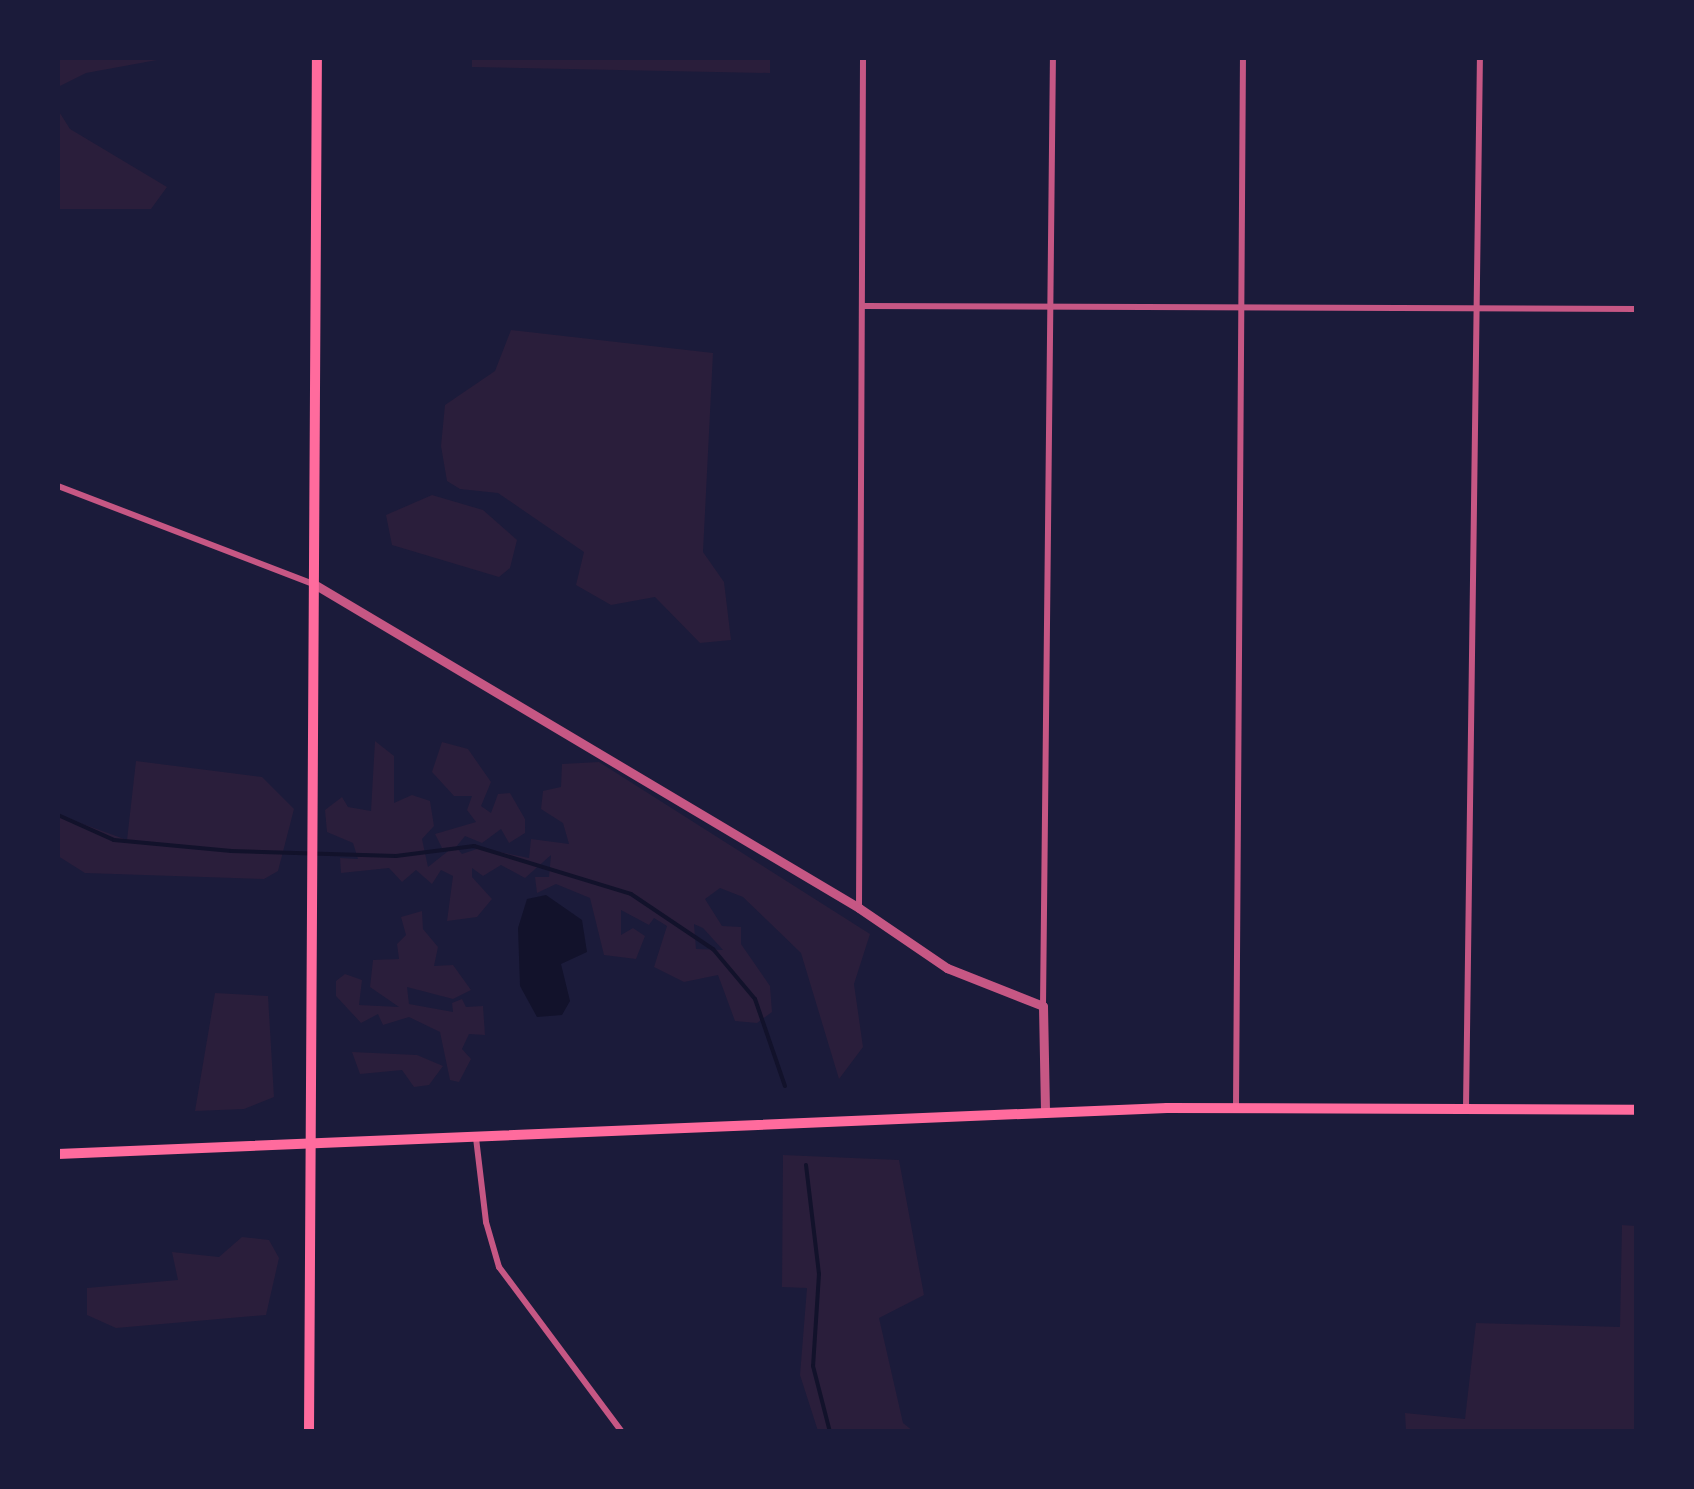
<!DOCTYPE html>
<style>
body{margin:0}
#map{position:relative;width:1694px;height:1489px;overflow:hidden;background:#1b1b3a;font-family:"DejaVu Sans",sans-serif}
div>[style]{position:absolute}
.green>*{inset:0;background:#2a1e3b}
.water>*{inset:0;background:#12122b}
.stream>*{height:4px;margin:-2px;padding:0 2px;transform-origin:2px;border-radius:2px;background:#12122b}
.minor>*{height:6px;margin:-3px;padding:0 3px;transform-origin:3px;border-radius:3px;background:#c65784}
.tertiary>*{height:9px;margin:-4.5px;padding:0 4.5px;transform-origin:4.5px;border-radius:4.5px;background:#c65784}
.secondary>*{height:10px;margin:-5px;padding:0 5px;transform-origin:5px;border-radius:5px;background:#ff6b9d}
span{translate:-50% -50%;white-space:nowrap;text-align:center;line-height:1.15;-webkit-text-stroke:9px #1b1b3a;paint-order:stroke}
.frame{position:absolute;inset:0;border:60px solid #1b1b3a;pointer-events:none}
</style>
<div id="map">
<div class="green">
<div style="clip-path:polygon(58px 58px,168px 58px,86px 73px,58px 87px)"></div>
<div style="clip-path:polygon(472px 58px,770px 58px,770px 73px,472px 67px)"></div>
<div style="clip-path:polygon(58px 110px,70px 129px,167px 187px,151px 209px,58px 209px)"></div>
<div style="clip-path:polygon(511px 330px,713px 353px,703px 552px,724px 582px,731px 640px,700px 643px,655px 597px,611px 605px,576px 585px,584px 552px,498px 493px,460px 489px,447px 481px,441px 446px,445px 405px,495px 371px)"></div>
<div style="clip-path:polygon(432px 495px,483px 510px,517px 540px,510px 568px,499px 577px,392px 545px,386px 515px)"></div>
<div style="clip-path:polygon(evenodd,375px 741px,394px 756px,394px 803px,412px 795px,430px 801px,434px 826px,422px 839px,428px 867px,452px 848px,442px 848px,435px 834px,476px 822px,467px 810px,472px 796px,454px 796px,432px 772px,442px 742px,468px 749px,491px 782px,481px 806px,491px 813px,498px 794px,510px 793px,525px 819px,525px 833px,509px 843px,501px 829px,482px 843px,465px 836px,456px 847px,462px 854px,480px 848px,529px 858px,531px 839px,569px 844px,563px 823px,541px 809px,543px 791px,561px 787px,562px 764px,599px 762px,870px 934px,854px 984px,863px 1047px,839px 1079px,801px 953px,743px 897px,720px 888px,705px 899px,722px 926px,741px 927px,741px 944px,770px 986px,772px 1012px,757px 1023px,735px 1021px,718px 975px,684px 982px,654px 967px,667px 926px,654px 918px,649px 925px,621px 910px,621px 935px,633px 928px,645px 936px,636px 959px,604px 955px,590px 898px,556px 884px,537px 893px,535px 877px,549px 877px,551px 855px,525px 878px,501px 865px,483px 876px,472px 868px,472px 877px,492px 899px,477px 917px,447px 921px,453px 876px,441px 870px,432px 884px,416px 870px,402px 882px,389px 868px,341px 873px,340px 858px,358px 859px,353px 843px,327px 832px,325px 810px,342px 797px,348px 807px,371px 811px,375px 741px,694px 924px,703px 928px,723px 950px,696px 949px,694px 924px)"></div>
<div style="clip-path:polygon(136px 761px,262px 777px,294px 809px,278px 871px,264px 879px,85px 873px,58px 856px,58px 815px,127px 840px)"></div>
<div style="clip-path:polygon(422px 911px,423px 929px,438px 947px,434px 966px,453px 965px,471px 990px,453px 999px,407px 987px,409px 1004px,453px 1012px,452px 1003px,462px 999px,466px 1007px,483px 1006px,485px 1035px,469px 1034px,462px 1049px,471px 1059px,459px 1082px,450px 1080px,440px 1032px,409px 1017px,383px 1025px,378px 1014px,361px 1023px,336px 996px,336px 981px,345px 974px,362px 980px,359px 1005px,399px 1007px,370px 987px,373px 960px,399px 959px,397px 944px,406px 935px,401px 917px)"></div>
<div style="clip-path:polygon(215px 993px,268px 996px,274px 1097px,244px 1109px,195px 1111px)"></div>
<div style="clip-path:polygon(352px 1052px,417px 1055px,443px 1066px,429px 1085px,414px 1087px,402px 1070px,360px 1074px)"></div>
<div style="clip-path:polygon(783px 1155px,899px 1160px,924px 1295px,879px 1318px,903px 1423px,913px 1431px,818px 1431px,800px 1375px,807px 1288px,782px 1287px)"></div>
<div style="clip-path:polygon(1622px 1225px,1636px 1226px,1636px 1431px,1406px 1431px,1405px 1413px,1465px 1419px,1476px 1323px,1620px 1327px)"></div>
<div style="clip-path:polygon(242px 1237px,269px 1240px,279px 1258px,266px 1315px,116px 1328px,87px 1315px,87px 1288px,178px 1280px,172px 1252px,219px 1257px)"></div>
</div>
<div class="water">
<div style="clip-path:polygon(546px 895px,582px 920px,587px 952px,561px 964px,570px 1001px,562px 1015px,537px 1017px,520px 986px,518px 928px,527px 899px)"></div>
</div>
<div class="stream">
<div style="left:58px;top:815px;width:61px;rotate:24.1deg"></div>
<div style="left:114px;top:840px;width:118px;rotate:5.4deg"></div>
<div style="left:231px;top:851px;width:165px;rotate:1.7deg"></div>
<div style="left:396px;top:856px;width:79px;rotate:-7.3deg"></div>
<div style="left:474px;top:846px;width:164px;rotate:17deg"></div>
<div style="left:631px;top:894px;width:99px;rotate:33.9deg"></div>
<div style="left:713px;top:949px;width:65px;rotate:50deg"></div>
<div style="left:755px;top:999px;width:92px;rotate:71deg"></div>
<div style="left:806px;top:1165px;width:110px;rotate:83.2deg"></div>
<div style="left:819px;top:1274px;width:92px;rotate:93.7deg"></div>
<div style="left:813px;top:1366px;width:68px;rotate:75.6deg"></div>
</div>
<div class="minor">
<div style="left:863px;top:306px;width:773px;rotate:0.22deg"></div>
<div style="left:58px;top:486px;width:273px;rotate:21deg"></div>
<div style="left:859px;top:908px;width:850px;rotate:-89.73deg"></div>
<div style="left:1043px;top:1006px;width:948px;rotate:-89.4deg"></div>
<div style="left:1236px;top:1108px;width:1050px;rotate:-89.62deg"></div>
<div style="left:1466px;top:1108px;width:1050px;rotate:-89.24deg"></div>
<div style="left:476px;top:1138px;width:85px;rotate:83.2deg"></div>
<div style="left:486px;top:1222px;width:47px;rotate:73.9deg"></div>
<div style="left:499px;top:1267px;width:206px;rotate:53.3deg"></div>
</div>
<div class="tertiary">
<div style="left:314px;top:584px;width:634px;rotate:30.73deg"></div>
<div style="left:859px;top:908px;width:107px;rotate:34.3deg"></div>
<div style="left:947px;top:968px;width:103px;rotate:21.6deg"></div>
<div style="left:1043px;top:1006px;width:106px;rotate:88.9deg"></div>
</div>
<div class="secondary">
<div style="left:58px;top:1154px;width:1110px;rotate:-2.38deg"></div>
<div style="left:1167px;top:1108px;width:469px;rotate:0.2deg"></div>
<div style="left:309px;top:1432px;width:1374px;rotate:-89.67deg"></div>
</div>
<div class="frame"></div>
</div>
